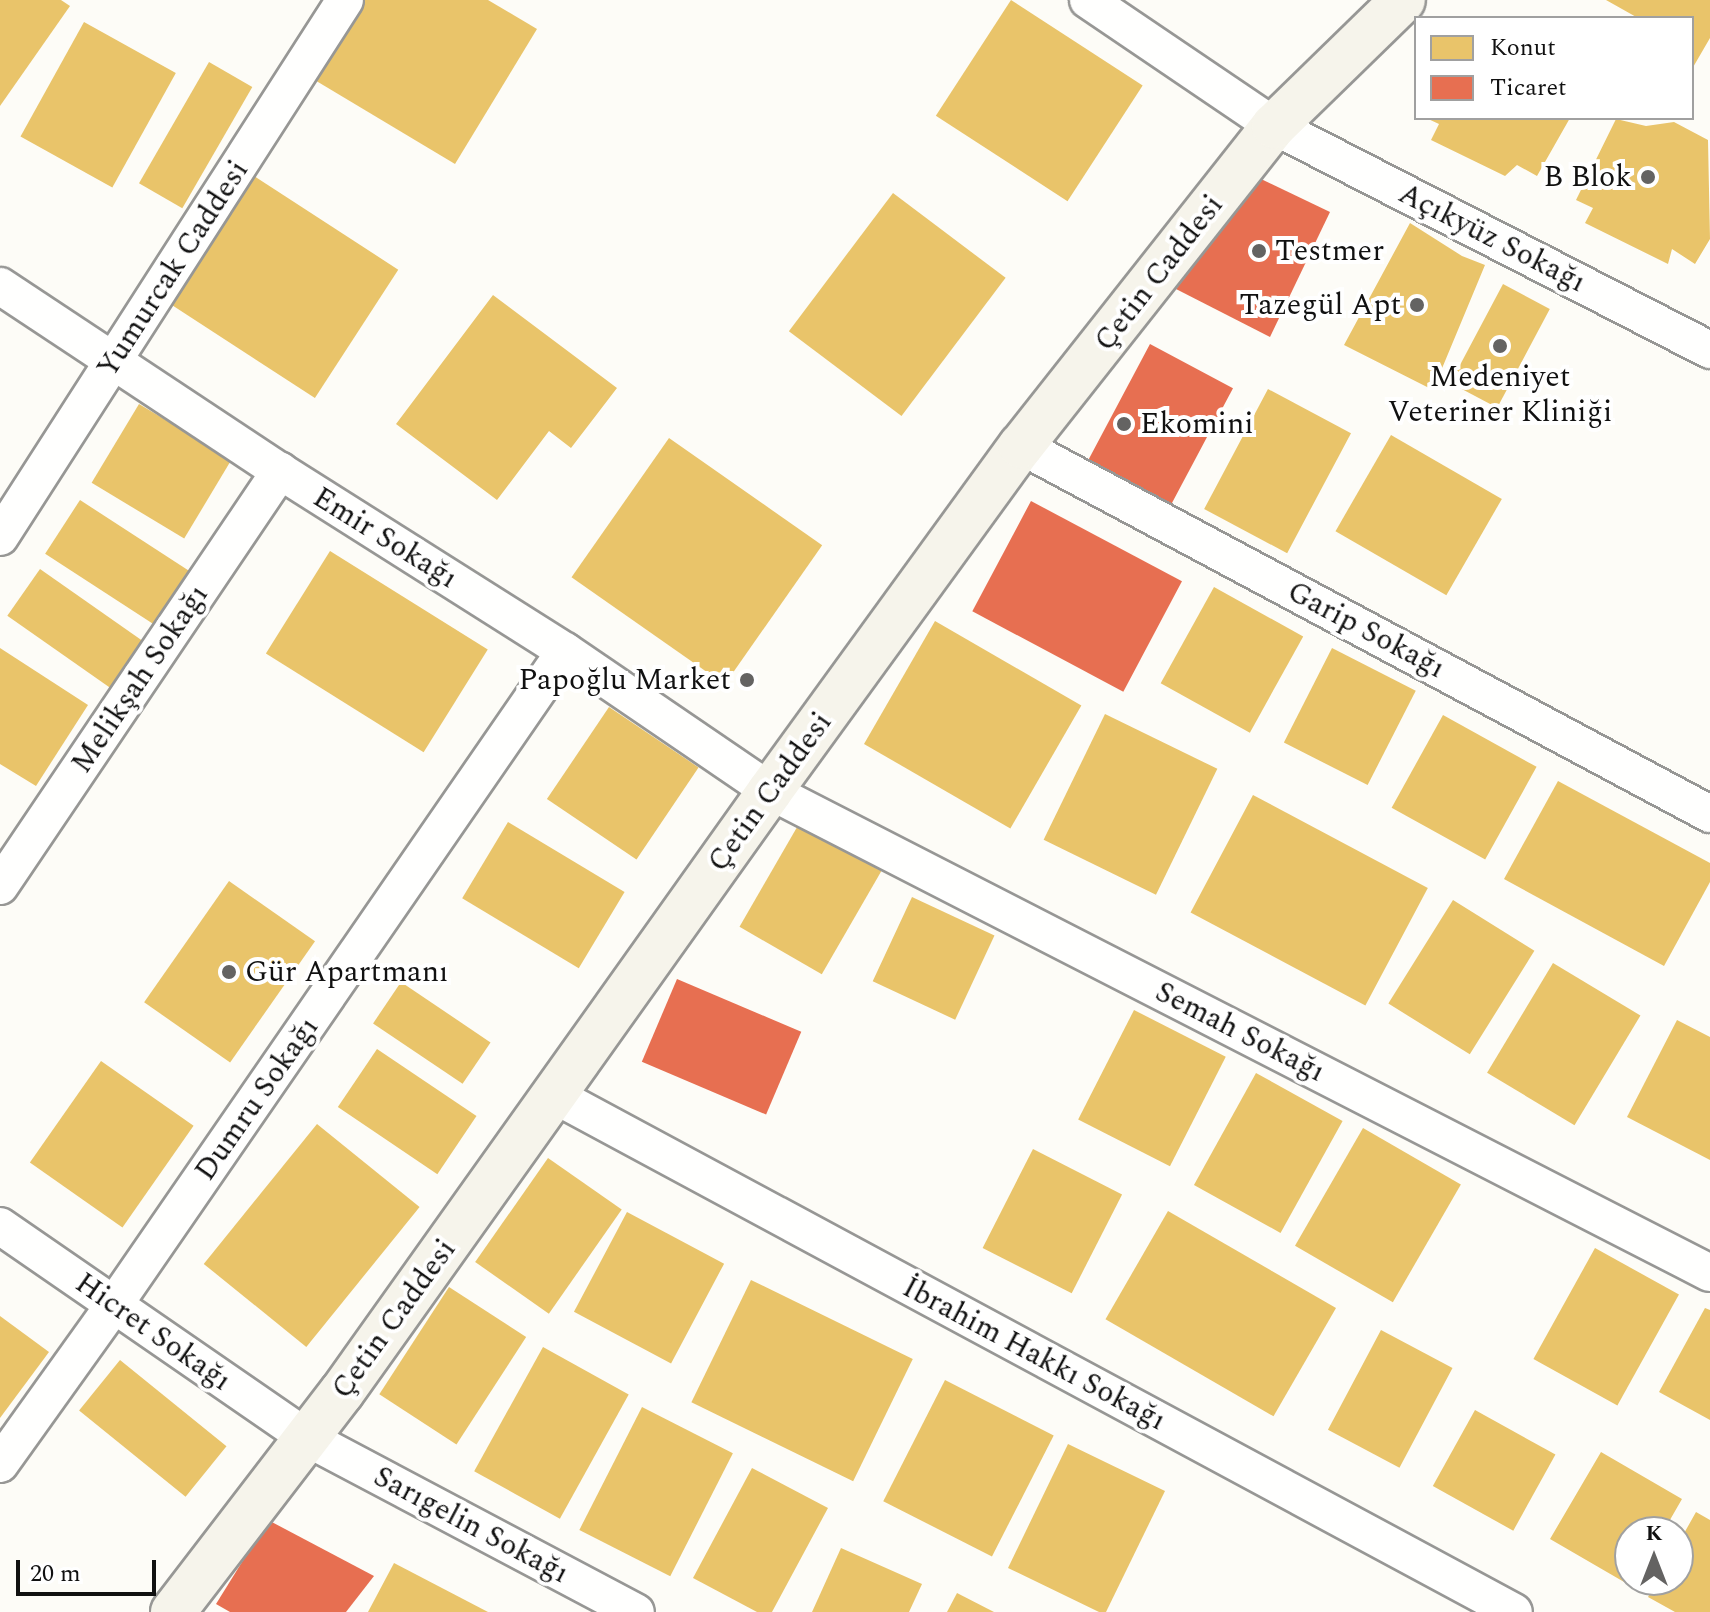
<!DOCTYPE html>
<meta charset="utf-8">
<style>
body{margin:0}
#map{position:relative;width:1710px;height:1612px;overflow:hidden;background:#fdfcf7;font-family:Spectral,serif}
div>[style]{position:absolute}
.homes>*{inset:0;background:#e9c46a;transform-origin:0 0}
.shops>*{inset:0;background:#e76f51;transform-origin:0 0}
.roads{filter:drop-shadow(2px 0 #979795) drop-shadow(-2px 0 #979795) drop-shadow(0 2px #979795) drop-shadow(0 -2px #979795)}
.street>*{height:36px;margin:-18px;padding:0 18px;transform-origin:18px;border-radius:18px;background:#fffffe}
.secondary>*{height:44px;margin:-22px;padding:0 22px;transform-origin:22px;border-radius:22px;background:#f6f4eb}
.dots>*{width:22px;height:22px;translate:-50% -50%;box-sizing:border-box;border:4px solid #fff;border-radius:50%}
span{translate:-50% -50%;white-space:nowrap;text-align:center;line-height:1.15;-webkit-text-stroke:8px #fff;paint-order:stroke}
.poi-label{font-size:30px;color:#111}
.right{translate:-100% -50%;text-align:right}
.left{translate:0 -50%;text-align:left}
.street-label{font-size:30px;color:#111}
.legend{position:absolute;left:1414px;top:16px;width:280px;height:104px;box-sizing:border-box;background:#fff;border:2px solid #a0a0a0;margin:0;padding:10px 14px;list-style:none;font-size:24px;color:#111}
.legend li{display:flex;align-items:center;gap:16px;height:40px}
.legend b{width:40px;border:2px solid #a0a0a0}
.north{position:absolute;left:1614px;top:1516px;width:80px;height:80px;box-sizing:border-box;background:#fff;border:2px solid #a0a0a0;border-radius:50%;rotate:0deg;font-size:22px;font-weight:700;line-height:32px;text-align:center;color:#111}
.north::after{content:'';display:block;margin:auto;width:28px;height:36px;background:#646362;clip-path:polygon(50% 0,100% 100%,50% 72%,0 100%)}
.scale{position:absolute;left:16px;top:1560px;width:140px;height:36px;box-sizing:border-box;border:4px solid #111;border-top:0;padding-left:10px;font-size:24px;line-height:28px;white-space:nowrap;color:#111;-webkit-text-stroke:6px #fff;paint-order:stroke}
</style>
<div id="map">
<div class="homes">
<div style="clip-path:polygon(0 0,61px 0,70px 6px,0 106px)"></div>
<div style="clip-path:polygon(361px 0,488px 0,537px 29px,455px 164px,313px 79px)"></div>
<div style="left:1011px;top:0;width:157px;height:138px;rotate:33deg"></div>
<div style="clip-path:polygon(1606px 0,1710px 0,1710px 38px,1692px 69px,1692px 18px,1638px 18px)"></div>
<div style="left:84px;top:22px;width:105px;height:131px;rotate:29deg"></div>
<div style="left:209px;top:62px;width:50px;height:140px;rotate:30deg"></div>
<div style="clip-path:polygon(1426px 118px,1570px 118px,1537px 176px,1517px 165px,1505px 176px,1431px 140px,1439px 124px)"></div>
<div style="clip-path:polygon(1616px 119px,1646px 126px,1674px 122px,1708px 140px,1710px 239px,1695px 264px,1672px 249px,1668px 264px,1585px 223px,1593px 208px,1576px 200px)"></div>
<div style="left:254px;top:176px;width:172px;height:153px;rotate:33deg"></div>
<div style="left:893px;top:193px;width:141px;height:173px;rotate:37deg"></div>
<div style="clip-path:polygon(1410px 223px,1462px 256px,1485px 265px,1433px 390px,1344px 345px)"></div>
<div style="left:1503px;top:284px;width:53px;height:112px;rotate:28deg"></div>
<div style="clip-path:polygon(493px 295px,617px 388px,571px 448px,549px 431px,497px 500px,396px 424px)"></div>
<div style="left:1268px;top:389px;width:94px;height:136px;rotate:28deg"></div>
<div style="left:139px;top:404px;width:108px;height:92px;rotate:31deg"></div>
<div style="left:1391px;top:435px;width:128px;height:111px;rotate:30deg"></div>
<div style="left:669px;top:438px;width:187px;height:170px;rotate:35deg"></div>
<div style="left:80px;top:500px;width:134px;height:64px;rotate:33deg"></div>
<div style="left:330px;top:551px;width:186px;height:121px;rotate:32deg"></div>
<div style="left:40px;top:569px;width:125px;height:57px;rotate:35deg"></div>
<div style="left:1214px;top:587px;width:102px;height:110px;rotate:29deg"></div>
<div style="left:935px;top:621px;width:169px;height:142px;rotate:30deg"></div>
<div style="clip-path:polygon(0 648px,88px 705px,36px 786px,0 764px)"></div>
<div style="left:1332px;top:648px;width:94px;height:106px;rotate:27deg"></div>
<div style="left:609px;top:707px;width:108px;height:111px;rotate:34deg"></div>
<div style="left:1105px;top:714px;width:125px;height:140px;rotate:26deg"></div>
<div style="left:1443px;top:715px;width:107px;height:106px;rotate:29deg"></div>
<div style="clip-path:polygon(1558px 781px,1710px 863px,1710px 882px,1664px 966px,1504px 879px)"></div>
<div style="left:1253px;top:795px;width:198px;height:133px;rotate:28deg"></div>
<div style="left:508px;top:822px;width:136px;height:89px;rotate:31deg"></div>
<div style="left:800px;top:822px;width:95px;height:121px;rotate:30deg"></div>
<div style="left:229px;top:881px;width:105px;height:148px;rotate:35deg"></div>
<div style="left:912px;top:897px;width:91px;height:93px;rotate:25deg"></div>
<div style="left:1453px;top:900px;width:96px;height:122px;rotate:32deg"></div>
<div style="left:1553px;top:963px;width:102px;height:128px;rotate:31deg"></div>
<div style="left:401px;top:982px;width:108px;height:50px;rotate:34deg"></div>
<div style="left:1134px;top:1010px;width:103px;height:123px;rotate:27deg"></div>
<div style="clip-path:polygon(1677px 1020px,1710px 1037px,1710px 1160px,1627px 1117px)"></div>
<div style="left:377px;top:1049px;width:120px;height:70px;rotate:34deg"></div>
<div style="left:101px;top:1061px;width:113px;height:124px;rotate:35deg"></div>
<div style="left:1256px;top:1073px;width:99px;height:128px;rotate:29deg"></div>
<div style="left:317px;top:1124px;width:132px;height:180px;rotate:39deg"></div>
<div style="left:1363px;top:1128px;width:113px;height:136px;rotate:30deg"></div>
<div style="left:1033px;top:1149px;width:100px;height:111px;rotate:27deg"></div>
<div style="left:548px;top:1158px;width:90px;height:127px;rotate:35deg"></div>
<div style="left:1168px;top:1211px;width:194px;height:125px;rotate:30deg"></div>
<div style="left:627px;top:1212px;width:110px;height:113px;rotate:28deg"></div>
<div style="left:1595px;top:1248px;width:96px;height:127px;rotate:29deg"></div>
<div style="left:751px;top:1280px;width:180px;height:136px;rotate:26deg"></div>
<div style="left:449px;top:1287px;width:92px;height:128px;rotate:33deg"></div>
<div style="clip-path:polygon(1705px 1308px,1710px 1310px,1710px 1420px,1659px 1392px)"></div>
<div style="clip-path:polygon(0 1316px,49px 1352px,0 1418px)"></div>
<div style="left:1381px;top:1330px;width:81px;height:113px;rotate:28deg"></div>
<div style="left:543px;top:1347px;width:98px;height:142px;rotate:29deg"></div>
<div style="left:120px;top:1360px;width:137px;height:65px;rotate:39deg"></div>
<div style="left:945px;top:1380px;width:122px;height:136px;rotate:27deg"></div>
<div style="left:642px;top:1407px;width:102px;height:138px;rotate:27deg"></div>
<div style="left:1475px;top:1410px;width:92px;height:87px;rotate:29deg"></div>
<div style="clip-path:polygon(1068px 1444px,1165px 1491px,1106px 1612px,1099px 1612px,1008px 1568px)"></div>
<div style="clip-path:polygon(1601px 1452px,1682px 1499px,1663px 1532px,1630px 1532px,1630px 1580px,1635px 1580px,1631px 1586px,1550px 1539px)"></div>
<div style="clip-path:polygon(752px 1468px,828px 1508px,772px 1612px,757px 1612px,693px 1578px)"></div>
<div style="clip-path:polygon(1696px 1512px,1710px 1520px,1710px 1612px,1675px 1612px,1648px 1597px,1658px 1580px,1678px 1580px,1678px 1544px)"></div>
<div style="clip-path:polygon(841px 1548px,922px 1584px,909px 1612px,812px 1612px)"></div>
<div style="clip-path:polygon(394px 1563px,488px 1612px,368px 1612px)"></div>
<div style="clip-path:polygon(957px 1593px,994px 1612px,947px 1612px)"></div>
</div>
<div class="shops">
<div style="clip-path:polygon(1261px 179px,1330px 212px,1270px 337px,1176px 289px)"></div>
<div style="left:1150px;top:344px;width:94px;height:132px;rotate:28deg"></div>
<div style="left:1031px;top:501px;width:171px;height:125px;rotate:28deg"></div>
<div style="left:677px;top:979px;width:135px;height:90px;rotate:23deg"></div>
<div style="clip-path:polygon(268px 1520px,374px 1576px,346px 1612px,230px 1612px,216px 1604px)"></div>
</div>
<div class="roads">
<div class="street">
<div style="left:1088px;top:0;width:225px;rotate:34.1deg"></div>
<div style="left:1274px;top:126px;width:490px;rotate:27.2deg"></div>
<div style="left:0;top:286px;width:336px;rotate:33.5deg"></div>
<div style="left:280px;top:471px;width:337px;rotate:32.3deg"></div>
<div style="left:565px;top:651px;width:248px;rotate:34.3deg"></div>
<div style="left:770px;top:791px;width:1056px;rotate:27.15deg"></div>
<div style="left:1021px;top:446px;width:781px;rotate:28.11deg"></div>
<div style="left:0;top:537px;width:638px;rotate:-57.28deg"></div>
<div style="left:0;top:886px;width:501px;rotate:-55.99deg"></div>
<div style="left:554px;top:1095px;width:1090px;rotate:28.3deg"></div>
<div style="left:0;top:1226px;width:373px;rotate:34.6deg"></div>
<div style="left:307px;top:1438px;width:372px;rotate:27.9deg"></div>
<div style="left:0;top:1464px;width:196px;rotate:-54.4deg"></div>
<div style="left:114px;top:1305px;width:794px;rotate:-55.41deg"></div>
</div>
<div class="secondary">
<div style="left:173px;top:1612px;width:277px;rotate:-52.5deg"></div>
<div style="left:342px;top:1392px;width:738px;rotate:-54.54deg"></div>
<div style="left:770px;top:791px;width:427px;rotate:-54deg"></div>
<div style="left:1021px;top:446px;width:408px;rotate:-51.7deg"></div>
<div style="left:1274px;top:126px;width:180px;rotate:-44.3deg"></div>
</div>
</div>
<div class="dots">
<div style="left:1648px;top:177px;background:#646362"></div>
<div style="left:1259px;top:251px;background:#646362"></div>
<div style="left:1417px;top:305px;background:#646362"></div>
<div style="left:1500px;top:346px;background:#646362"></div>
<div style="left:1124px;top:424px;background:#646362"></div>
<div style="left:747px;top:680px;background:#646362"></div>
<div style="left:229px;top:972px;background:#646362"></div>
</div>
<div class="poi-label">
<span class="right" style="left:1632px;top:177px">B Blok</span>
<span class="left" style="left:1275px;top:251px">Testmer</span>
<span class="right" style="left:1401px;top:305px">Tazegül Apt</span>
<span style="left:1500px;top:394px">Medeniyet<br>Veteriner Kliniği</span>
<span class="left" style="left:1140px;top:424px">Ekomini</span>
<span class="right" style="left:731px;top:680px">Papoğlu Market</span>
<span class="left" style="left:245px;top:972px">Gür Apartmanı</span>
</div>
<div class="street-label">
<span style="left:1492px;top:238px;rotate:27deg">Açıkyüz Sokağı</span>
<span style="left:173px;top:269px;rotate:-57deg">Yumurcak Caddesi</span>
<span style="left:1159px;top:273px;rotate:-52deg">Çetin Caddesi</span>
<span style="left:385px;top:538px;rotate:32deg">Emir Sokağı</span>
<span style="left:1366px;top:630px;rotate:28deg">Garip Sokağı</span>
<span style="left:140px;top:679px;rotate:-56deg">Melikşah Sokağı</span>
<span style="left:770px;top:792px;rotate:-54deg">Çetin Caddesi</span>
<span style="left:1240px;top:1032px;rotate:27deg">Semah Sokağı</span>
<span style="left:257px;top:1099px;rotate:-55deg">Dumru Sokağı</span>
<span style="left:394px;top:1319px;rotate:-54deg">Çetin Caddesi</span>
<span style="left:153px;top:1332px;rotate:35deg">Hicret Sokağı</span>
<span style="left:1034px;top:1354px;rotate:28deg">İbrahim Hakkı Sokağı</span>
<span style="left:471px;top:1525px;rotate:28deg">Sarıgelin Sokağı</span>
</div>
<ul class="legend">
<li><b style="height:22px;background:#e9c46a"></b>Konut</li>
<li><b style="height:22px;background:#e76f51"></b>Ticaret</li>
</ul>
<div class="north">K</div>
<div class="scale">20 m</div>
</div>
